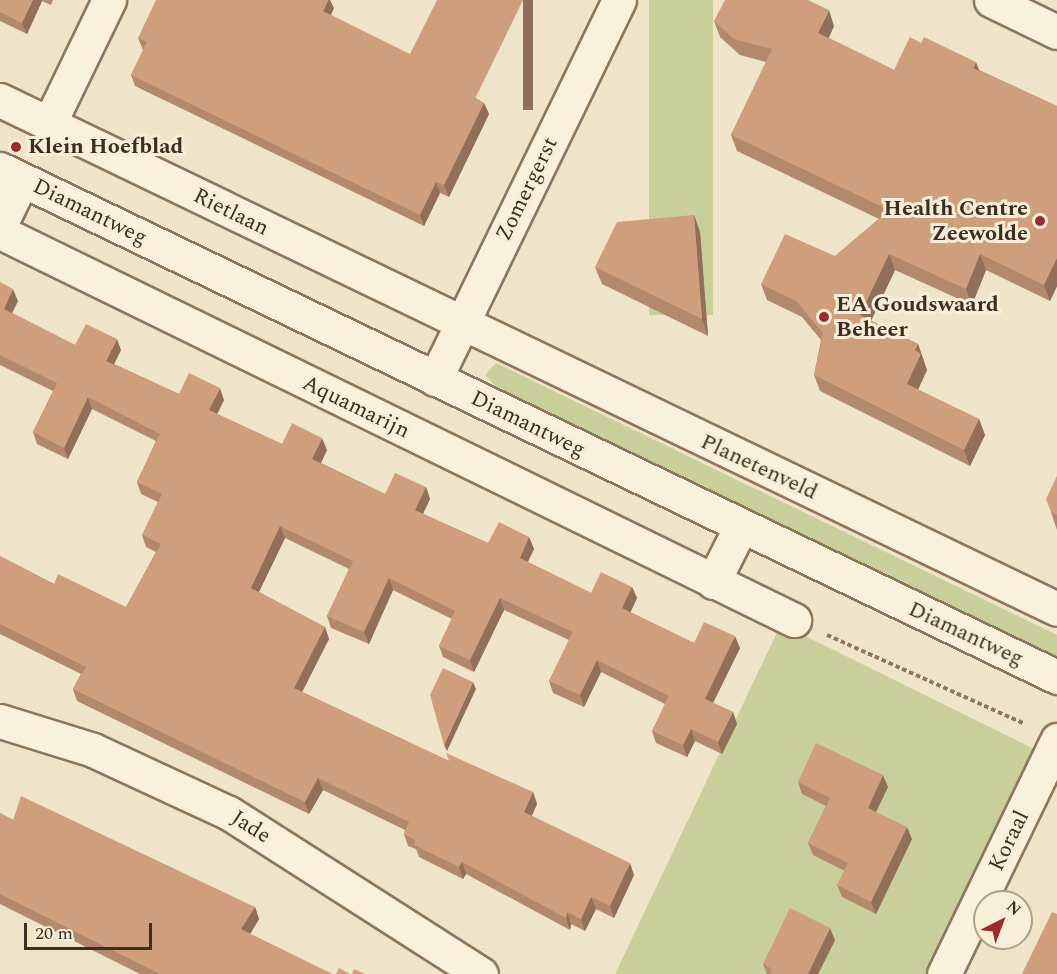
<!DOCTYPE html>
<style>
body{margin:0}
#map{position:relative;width:1057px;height:974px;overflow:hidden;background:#f0e4c8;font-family:Spectral,serif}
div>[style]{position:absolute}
.green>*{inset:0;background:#c9cf9b;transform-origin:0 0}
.path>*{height:4px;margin-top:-2px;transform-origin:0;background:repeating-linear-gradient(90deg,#8d765c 0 4.5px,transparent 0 7.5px)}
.roads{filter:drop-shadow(2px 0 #8d765c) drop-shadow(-2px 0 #8d765c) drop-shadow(0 2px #8d765c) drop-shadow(0 -2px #8d765c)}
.minor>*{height:33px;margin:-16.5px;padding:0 16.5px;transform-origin:16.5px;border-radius:16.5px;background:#faf1dc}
.tertiary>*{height:33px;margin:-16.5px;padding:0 16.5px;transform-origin:16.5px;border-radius:16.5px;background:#faf1dc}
.wall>*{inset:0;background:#b2896c}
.shaded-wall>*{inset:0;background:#916f58;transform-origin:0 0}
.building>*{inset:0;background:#cf9f7d}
.dots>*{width:16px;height:16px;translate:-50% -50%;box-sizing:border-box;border:3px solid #f7eed8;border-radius:50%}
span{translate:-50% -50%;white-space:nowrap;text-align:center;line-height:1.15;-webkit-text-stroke:6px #f7eed8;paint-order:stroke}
.poi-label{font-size:22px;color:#3d2e20;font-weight:700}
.left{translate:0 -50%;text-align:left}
.right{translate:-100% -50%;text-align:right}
.street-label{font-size:22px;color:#3d2e20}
.north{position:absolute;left:973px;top:890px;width:60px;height:60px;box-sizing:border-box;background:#f7eed8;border:2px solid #ada18e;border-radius:50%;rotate:42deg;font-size:16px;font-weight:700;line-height:24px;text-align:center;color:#3d2e20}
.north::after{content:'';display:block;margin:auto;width:21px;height:27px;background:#9e2a2b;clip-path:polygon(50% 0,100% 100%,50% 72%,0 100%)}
.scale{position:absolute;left:24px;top:923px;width:128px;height:27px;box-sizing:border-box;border:3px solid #3d2e20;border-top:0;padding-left:8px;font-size:18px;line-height:21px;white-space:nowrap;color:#3d2e20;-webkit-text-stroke:4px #f7eed8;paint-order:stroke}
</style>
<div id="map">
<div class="green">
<div style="left:649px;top:0;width:64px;height:315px"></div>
<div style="clip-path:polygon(496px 363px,1057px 635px,1057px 659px,498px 389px,485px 375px)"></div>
<div style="clip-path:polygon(781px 624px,1034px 749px,925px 974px,615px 974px)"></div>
</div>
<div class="path">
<div style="left:827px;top:635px;width:215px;rotate:24.2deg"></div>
</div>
<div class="roads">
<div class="minor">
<div style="left:991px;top:0;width:73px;rotate:25.9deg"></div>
<div style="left:0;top:100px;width:1173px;rotate:25.71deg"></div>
<div style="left:49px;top:124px;width:138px;rotate:-64.2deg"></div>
<div style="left:0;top:225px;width:50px;rotate:-63.9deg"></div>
<div style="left:0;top:232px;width:884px;rotate:26.04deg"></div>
<div style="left:435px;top:379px;width:421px;rotate:-64.1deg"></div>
<div style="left:713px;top:582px;width:63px;rotate:-63.4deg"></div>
<div style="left:0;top:721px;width:97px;rotate:17.3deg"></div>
<div style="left:93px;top:750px;width:150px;rotate:24.9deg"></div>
<div style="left:229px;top:813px;width:299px;rotate:32.6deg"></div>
<div style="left:944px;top:974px;width:260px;rotate:-64.2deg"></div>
</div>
<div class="tertiary">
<div style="left:0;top:169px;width:1173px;rotate:25.67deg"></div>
</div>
</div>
<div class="wall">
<div style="clip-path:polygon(0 0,53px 0,51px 5px,42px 1px,27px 34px,0 21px)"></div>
<div style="clip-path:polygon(334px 8px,331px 15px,484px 103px,489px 114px,449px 197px,440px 193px,424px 226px,135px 86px,131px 75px,143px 50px,138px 38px)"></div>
<div style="clip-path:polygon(714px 21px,834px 26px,829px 38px,894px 70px,979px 70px,1057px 106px,1057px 286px,1050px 301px,986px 270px,972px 305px,895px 270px,871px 321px,918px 344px,927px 370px,918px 390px,979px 419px,985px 435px,970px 466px,820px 391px,814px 375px,821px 340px,802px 317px,767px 300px,761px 284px,835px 256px,879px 219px,737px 151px,731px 135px,766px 62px,740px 55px,720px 37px)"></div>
<div style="clip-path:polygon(694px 215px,700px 232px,708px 336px,602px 284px,595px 267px)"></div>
<div style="clip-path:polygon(0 282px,18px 301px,12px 313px,75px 345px,121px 350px,114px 364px,179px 394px,224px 400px,217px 414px,282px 444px,327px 450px,321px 463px,385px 494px,426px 487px,430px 499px,423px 514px,488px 543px,529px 537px,534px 549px,528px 562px,591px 593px,632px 587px,637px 598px,630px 612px,694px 643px,740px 648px,713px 703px,733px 712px,737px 724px,722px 754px,695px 741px,687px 757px,656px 743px,652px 731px,665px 704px,601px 672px,584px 707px,553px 693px,549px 681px,569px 640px,504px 610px,474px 672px,443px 657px,439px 646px,452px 619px,393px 590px,369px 644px,331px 628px,327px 616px,349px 569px,285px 538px,259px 592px,325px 627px,329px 639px,302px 692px,449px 761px,533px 792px,537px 804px,532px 816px,634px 875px,614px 918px,596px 909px,585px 931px,571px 924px,570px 930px,466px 874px,463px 879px,419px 857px,416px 849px,408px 846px,404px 834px,405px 830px,323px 790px,309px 814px,77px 701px,73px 689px,81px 674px,0 634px,0 556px,54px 584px,126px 607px,156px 552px,146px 547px,142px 535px,158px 502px,141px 494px,137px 482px,156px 441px,92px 409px,68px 459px,37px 444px,33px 432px,53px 391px,0 365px)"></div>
<div style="clip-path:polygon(1057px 476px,1057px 530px,1051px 512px)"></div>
<div style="clip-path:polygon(798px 782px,888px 787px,876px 812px,912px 839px,876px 914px,842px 897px,837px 885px,845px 871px,813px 855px,808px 843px,826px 806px,802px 794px)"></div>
<div style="clip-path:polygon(0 813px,13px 820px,255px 907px,259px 919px,250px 934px,332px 974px,140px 974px,0 904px)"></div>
<div style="clip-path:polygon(835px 940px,818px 974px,767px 974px,763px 964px)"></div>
</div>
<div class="shaded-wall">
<div style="clip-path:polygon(33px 0,42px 0,42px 1px,27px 34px,22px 23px)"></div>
<div style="clip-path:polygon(328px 0,330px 0,334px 8px,327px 22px,323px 11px)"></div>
<div style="left:523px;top:0;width:10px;height:110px"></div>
<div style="clip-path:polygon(829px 10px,834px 26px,823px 49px,818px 33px)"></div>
<div style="clip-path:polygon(976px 62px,982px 78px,973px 68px)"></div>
<div style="clip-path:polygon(484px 103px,489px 114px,449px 197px,444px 185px)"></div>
<div style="clip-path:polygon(436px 182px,440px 193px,424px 226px,420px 215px)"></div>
<div style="clip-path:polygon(694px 215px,700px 232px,708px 336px,702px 319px)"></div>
<div style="clip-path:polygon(889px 254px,895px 270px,866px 331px,860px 315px)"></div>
<div style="clip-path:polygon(980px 254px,986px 270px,972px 305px,966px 289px)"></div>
<div style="clip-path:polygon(1057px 258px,1057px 286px,1050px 301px,1044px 285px)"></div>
<div style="clip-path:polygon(13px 289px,18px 301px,8px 321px,4px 309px)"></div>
<div style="clip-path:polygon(117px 339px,121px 350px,110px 372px,106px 361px)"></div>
<div style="clip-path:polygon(918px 344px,927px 370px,913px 400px,907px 384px,915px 350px)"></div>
<div style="clip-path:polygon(220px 388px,224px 400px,213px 422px,209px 410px)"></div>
<div style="clip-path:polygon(88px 397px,92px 409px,68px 459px,64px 448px)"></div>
<div style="clip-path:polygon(979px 419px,985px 435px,970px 466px,964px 450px)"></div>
<div style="clip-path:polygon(322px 438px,327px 450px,317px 471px,312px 459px)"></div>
<div style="clip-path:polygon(426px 487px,430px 499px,419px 522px,415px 510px)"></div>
<div style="clip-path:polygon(280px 526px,285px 538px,255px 600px,251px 588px)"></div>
<div style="clip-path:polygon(529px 537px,534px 549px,524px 569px,520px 558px)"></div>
<div style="clip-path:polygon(389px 578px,393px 590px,369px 644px,364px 632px)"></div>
<div style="clip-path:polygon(632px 587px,637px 598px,627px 620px,622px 608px)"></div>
<div style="clip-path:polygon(500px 598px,504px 610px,474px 672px,470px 660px)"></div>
<div style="clip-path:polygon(325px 627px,329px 639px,298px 700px,294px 688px)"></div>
<div style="clip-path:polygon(735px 636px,740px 648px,709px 711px,705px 699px)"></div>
<div style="clip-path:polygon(597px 660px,601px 672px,584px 707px,580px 695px)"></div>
<div style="clip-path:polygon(473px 682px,476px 689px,447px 751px,444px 745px)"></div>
<div style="clip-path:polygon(733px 712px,737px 724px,722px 754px,718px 742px)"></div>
<div style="clip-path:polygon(691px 729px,695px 741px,687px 757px,683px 745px)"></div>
<div style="clip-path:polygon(883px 775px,888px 787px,872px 820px,868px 808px)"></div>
<div style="clip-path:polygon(318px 778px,323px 790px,309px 814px,305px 802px)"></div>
<div style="clip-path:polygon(533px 792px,537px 804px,528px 823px,524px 812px)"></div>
<div style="clip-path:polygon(907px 827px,912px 839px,876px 914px,871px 902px)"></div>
<div style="clip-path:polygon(462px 862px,466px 874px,463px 879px,459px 867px)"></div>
<div style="clip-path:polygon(630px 863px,634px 875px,614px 918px,610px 906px)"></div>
<div style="clip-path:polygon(591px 897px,596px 909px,585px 931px,581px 919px)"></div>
<div style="clip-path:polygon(255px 907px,259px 919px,246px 941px,241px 929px)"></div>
<div style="clip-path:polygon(567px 912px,571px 924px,570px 930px,566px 918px)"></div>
<div style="clip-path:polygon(830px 928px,835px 940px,818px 974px,808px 974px)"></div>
</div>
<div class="building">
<div style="clip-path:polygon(0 0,33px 0,22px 23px,0 12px)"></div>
<div style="clip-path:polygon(156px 0,328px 0,323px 11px,410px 54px,437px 0,523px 0,475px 99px,484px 103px,444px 185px,436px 182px,420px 215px,131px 75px,147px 42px,138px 38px)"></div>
<div style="clip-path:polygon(725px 0,808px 0,829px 10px,818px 33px,894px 70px,910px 37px,921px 43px,924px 37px,976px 62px,973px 68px,1057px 106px,1057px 258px,1044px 285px,980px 254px,966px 289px,889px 254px,860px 315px,918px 344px,915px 350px,921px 354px,907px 384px,979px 419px,964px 450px,814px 375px,823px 333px,796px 301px,761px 284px,785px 234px,835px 256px,889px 210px,731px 135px,772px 49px,734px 39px,714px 21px)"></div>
<div style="clip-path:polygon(694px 215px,702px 319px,595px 267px,617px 222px)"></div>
<div style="clip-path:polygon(0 282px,13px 289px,4px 309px,75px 345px,86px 324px,117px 339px,106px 361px,179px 394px,189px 373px,220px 388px,209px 410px,282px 444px,292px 423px,322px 438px,312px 459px,385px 494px,395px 473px,426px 487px,415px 510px,488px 543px,499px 522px,529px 537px,520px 558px,591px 593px,601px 572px,632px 587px,622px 608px,694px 643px,704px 622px,735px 636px,705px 699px,733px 712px,718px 742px,691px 729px,683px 745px,652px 731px,669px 696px,597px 660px,580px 695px,549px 681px,573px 632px,500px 598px,470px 660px,439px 646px,455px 611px,389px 578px,364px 632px,327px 616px,353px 561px,280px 526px,251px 588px,325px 627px,294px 688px,449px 761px,446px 753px,533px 792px,524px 812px,630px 863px,610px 906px,591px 897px,581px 919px,567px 912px,566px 918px,462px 862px,459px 867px,414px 845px,415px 840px,404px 834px,409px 822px,318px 778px,305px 802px,73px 689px,86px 667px,0 624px,0 556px,54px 584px,58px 574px,126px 607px,161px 544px,142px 535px,162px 494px,137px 482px,160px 434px,88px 397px,64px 448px,33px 432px,57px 383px,0 355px)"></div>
<div style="clip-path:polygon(1057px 476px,1057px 515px,1051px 512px,1046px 499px)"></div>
<div style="clip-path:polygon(443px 668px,473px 682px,444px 745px,430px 695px)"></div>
<div style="clip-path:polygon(816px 743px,883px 775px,868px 808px,907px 827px,871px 902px,837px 885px,848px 863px,808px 843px,830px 798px,798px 782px)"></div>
<div style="clip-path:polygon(21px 796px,255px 907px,241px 929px,332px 974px,160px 974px,0 894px,0 813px,13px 820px)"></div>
<div style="clip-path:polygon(790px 908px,830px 928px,808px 974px,770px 974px,772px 969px,763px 964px)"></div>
<div style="clip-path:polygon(1052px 912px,1057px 914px,1057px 974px,1022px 974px)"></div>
<div style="clip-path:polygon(339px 968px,350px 974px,336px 974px)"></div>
<div style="clip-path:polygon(354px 969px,365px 974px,352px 974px)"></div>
</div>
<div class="dots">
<div style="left:16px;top:147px;background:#9e2a2b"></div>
<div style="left:1040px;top:221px;background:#9e2a2b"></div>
<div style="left:824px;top:317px;background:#9e2a2b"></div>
</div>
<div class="poi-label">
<span class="left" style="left:28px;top:147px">Klein Hoefblad</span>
<span class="right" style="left:1028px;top:221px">Health Centre<br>Zeewolde</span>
<span class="left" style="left:836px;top:317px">EA Goudswaard<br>Beheer</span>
</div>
<div class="street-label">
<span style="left:527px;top:189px;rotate:-64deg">Zomergerst</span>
<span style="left:90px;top:212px;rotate:26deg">Diamantweg</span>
<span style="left:231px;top:212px;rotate:26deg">Rietlaan</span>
<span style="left:356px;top:407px;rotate:26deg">Aquamarijn</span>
<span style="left:528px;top:424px;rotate:26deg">Diamantweg</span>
<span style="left:759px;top:467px;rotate:25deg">Planetenveld</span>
<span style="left:966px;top:634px;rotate:25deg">Diamantweg</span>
<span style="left:251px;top:827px;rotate:32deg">Jade</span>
<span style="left:1009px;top:841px;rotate:-64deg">Koraal</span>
</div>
<div class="north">N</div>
<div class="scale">20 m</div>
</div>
